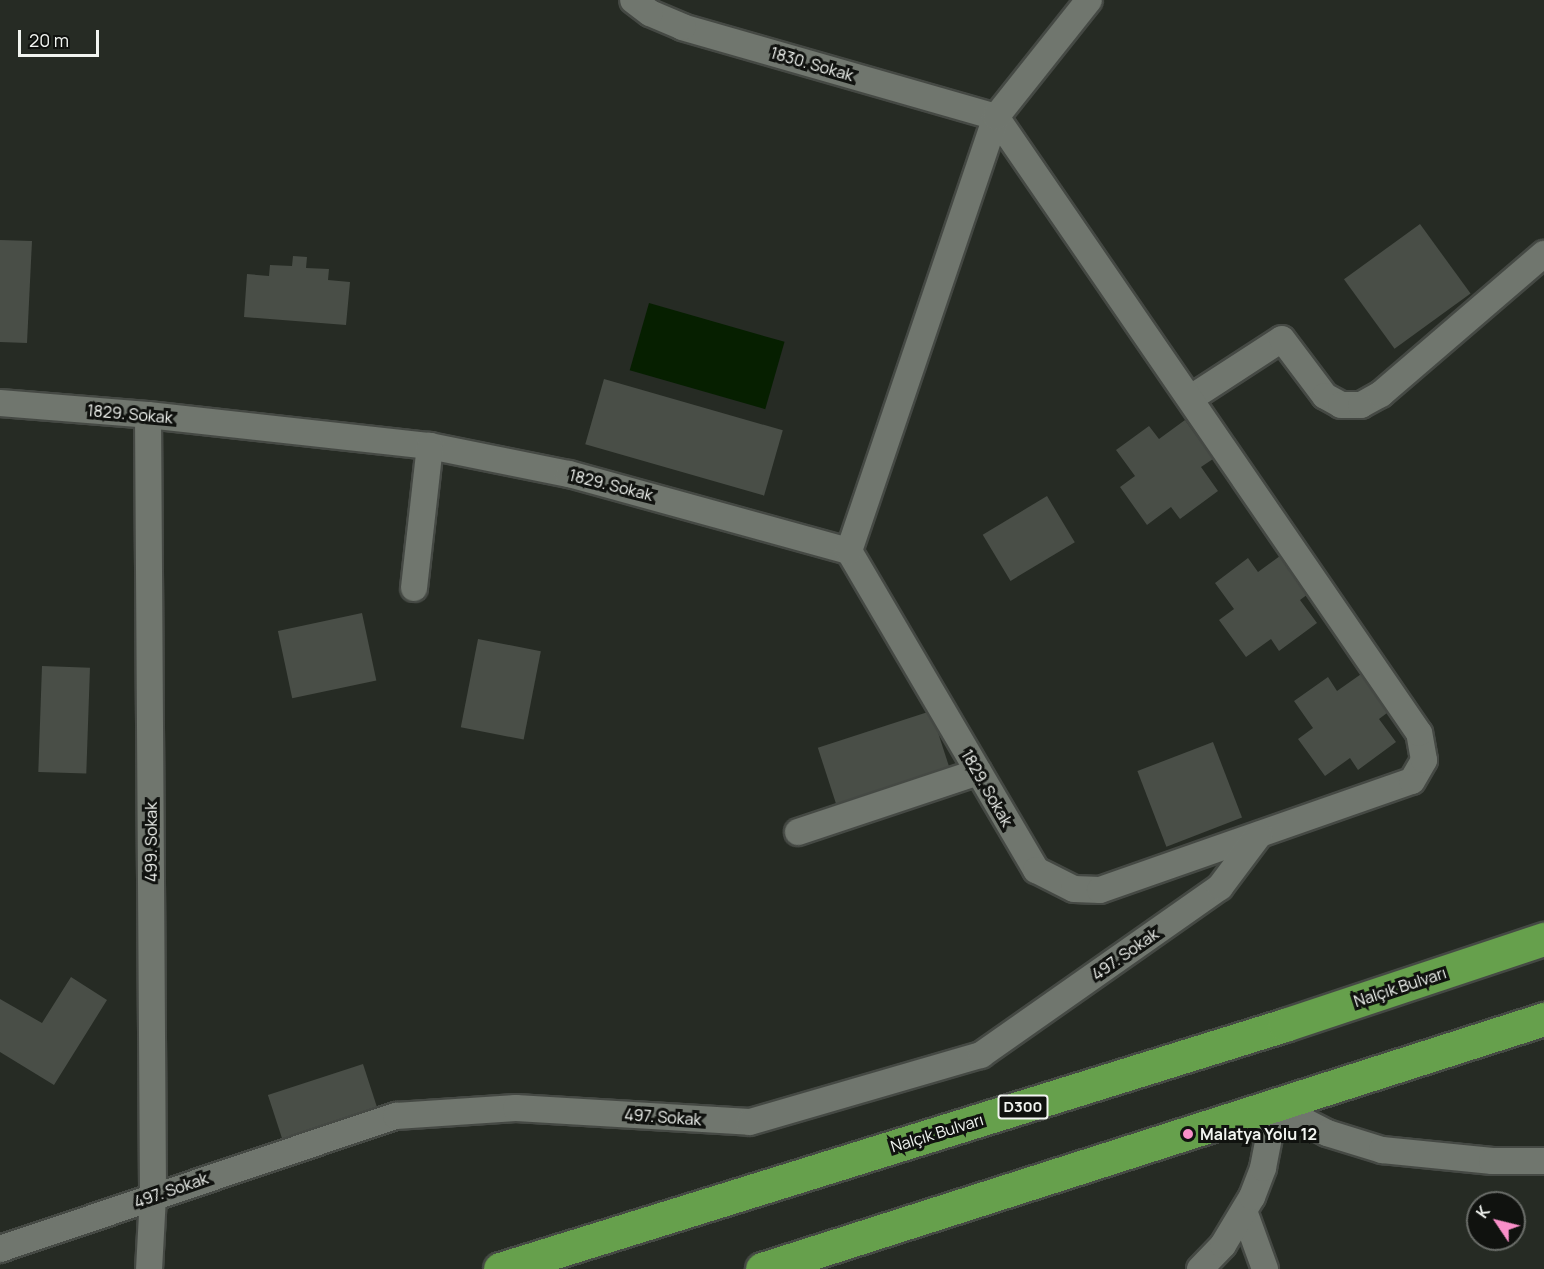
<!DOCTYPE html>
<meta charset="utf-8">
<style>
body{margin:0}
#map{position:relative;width:1544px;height:1269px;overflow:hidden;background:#262b24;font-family:Manrope,sans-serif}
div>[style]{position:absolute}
.water>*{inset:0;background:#061f00;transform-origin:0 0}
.building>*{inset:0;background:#494e47;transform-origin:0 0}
.roads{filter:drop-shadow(2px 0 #454944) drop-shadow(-2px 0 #454944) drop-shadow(0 2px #454944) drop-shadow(0 -2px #454944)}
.minor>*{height:26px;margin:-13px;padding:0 13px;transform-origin:13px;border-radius:13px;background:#70766e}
.trunk>*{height:33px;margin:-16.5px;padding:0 16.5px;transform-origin:16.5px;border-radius:16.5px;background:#66a04c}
.dots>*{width:16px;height:16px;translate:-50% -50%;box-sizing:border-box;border:3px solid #10120f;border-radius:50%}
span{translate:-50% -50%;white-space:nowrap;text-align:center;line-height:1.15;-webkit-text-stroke:6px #10120f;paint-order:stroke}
.shield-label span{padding:2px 4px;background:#10120f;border:2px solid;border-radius:4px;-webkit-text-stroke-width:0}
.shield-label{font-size:15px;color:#f2f5f1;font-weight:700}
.street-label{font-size:16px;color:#f2f5f1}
.poi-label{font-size:16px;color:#f2f5f1;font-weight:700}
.left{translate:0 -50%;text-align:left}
.north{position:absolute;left:1466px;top:1191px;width:60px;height:60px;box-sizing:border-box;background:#10120f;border:2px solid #6a6d69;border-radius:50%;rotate:305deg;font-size:16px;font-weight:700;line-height:24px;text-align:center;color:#f2f5f1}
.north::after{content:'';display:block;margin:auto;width:21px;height:27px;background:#f98fc9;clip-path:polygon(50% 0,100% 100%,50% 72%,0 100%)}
.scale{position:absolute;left:18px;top:30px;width:81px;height:27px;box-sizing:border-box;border:3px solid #f2f5f1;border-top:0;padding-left:8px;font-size:18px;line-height:21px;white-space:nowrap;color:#f2f5f1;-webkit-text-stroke:4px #10120f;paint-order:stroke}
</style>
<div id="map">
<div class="water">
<div style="left:649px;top:303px;width:141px;height:70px;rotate:16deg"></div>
</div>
<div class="building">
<div style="left:1420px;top:224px;width:86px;height:94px;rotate:54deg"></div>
<div style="clip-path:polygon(0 240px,32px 241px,27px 343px,0 342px)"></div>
<div style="clip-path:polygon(293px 256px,307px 257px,306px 268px,329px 269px,328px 280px,350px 282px,346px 325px,244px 317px,247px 274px,269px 276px,270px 265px,292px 266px)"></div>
<div style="left:604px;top:379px;width:186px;height:68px;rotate:16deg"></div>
<div style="clip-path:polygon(1185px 420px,1213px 459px,1201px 467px,1218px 491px,1180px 519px,1171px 507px,1147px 525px,1120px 487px,1135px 476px,1116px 450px,1149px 426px,1159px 439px)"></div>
<div style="left:1047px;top:496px;width:54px;height:75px;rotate:59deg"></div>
<div style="clip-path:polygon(1284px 553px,1312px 591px,1300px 600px,1317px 623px,1279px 651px,1271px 639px,1246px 657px,1219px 620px,1234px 609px,1215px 583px,1248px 558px,1258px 572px)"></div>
<div style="left:362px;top:613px;width:69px;height:86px;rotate:78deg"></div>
<div style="left:478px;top:639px;width:64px;height:90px;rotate:11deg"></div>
<div style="left:42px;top:666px;width:48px;height:106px;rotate:2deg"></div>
<div style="clip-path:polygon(1364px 672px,1391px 710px,1379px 719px,1396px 742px,1358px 770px,1350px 758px,1325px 776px,1298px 739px,1313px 728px,1294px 701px,1328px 677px,1337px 691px)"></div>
<div style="left:931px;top:711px;width:71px;height:119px;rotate:72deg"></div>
<div style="left:1213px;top:742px;width:81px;height:81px;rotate:69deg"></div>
<div style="clip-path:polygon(71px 977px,107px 1000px,54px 1085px,0 1052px,0 999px,42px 1023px)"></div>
<div style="left:363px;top:1064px;width:47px;height:100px;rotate:72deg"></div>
</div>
<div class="roads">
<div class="minor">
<div style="left:1191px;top:398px;width:108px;rotate:-33deg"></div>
<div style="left:1282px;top:339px;width:71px;rotate:53deg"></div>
<div style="left:1325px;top:396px;width:18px;rotate:29deg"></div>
<div style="left:1341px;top:405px;width:20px"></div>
<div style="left:1361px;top:405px;width:23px;rotate:-29deg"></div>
<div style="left:1381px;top:394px;width:215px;rotate:-40.7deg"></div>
<div style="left:0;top:403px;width:148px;rotate:4.6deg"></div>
<div style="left:148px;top:415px;width:284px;rotate:6.3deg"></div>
<div style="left:430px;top:446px;width:142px;rotate:11.4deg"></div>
<div style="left:569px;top:474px;width:290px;rotate:15.4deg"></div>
<div style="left:849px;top:551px;width:370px;rotate:59.6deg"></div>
<div style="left:1036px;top:870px;width:42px;rotate:26.6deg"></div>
<div style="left:1074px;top:889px;width:26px;rotate:2deg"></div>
<div style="left:1100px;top:890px;width:330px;rotate:-19.3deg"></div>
<div style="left:1412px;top:781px;width:24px;rotate:-60deg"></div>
<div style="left:1424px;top:760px;width:27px;rotate:-100deg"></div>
<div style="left:1419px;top:733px;width:747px;rotate:-124.48deg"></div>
<div style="left:996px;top:117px;width:326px;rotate:-164deg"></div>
<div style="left:683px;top:27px;width:36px;rotate:-157deg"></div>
<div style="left:650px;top:13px;width:21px;rotate:-143deg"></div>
<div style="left:148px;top:415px;width:781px;rotate:89.63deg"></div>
<div style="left:153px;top:1196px;width:73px;rotate:93.1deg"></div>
<div style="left:849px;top:551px;width:458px;rotate:-71.3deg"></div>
<div style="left:996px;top:117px;width:149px;rotate:-51.5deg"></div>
<div style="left:414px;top:588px;width:143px;rotate:-83.6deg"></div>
<div style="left:798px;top:832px;width:190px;rotate:-18.4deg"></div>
<div style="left:1244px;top:1211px;width:62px;rotate:70.1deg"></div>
<div style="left:0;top:1249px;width:418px;rotate:-18.6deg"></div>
<div style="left:396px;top:1116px;width:120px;rotate:-3.8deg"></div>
<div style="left:516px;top:1108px;width:234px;rotate:3.4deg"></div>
<div style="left:750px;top:1122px;width:241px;rotate:-16.2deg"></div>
<div style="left:981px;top:1055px;width:292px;rotate:-35.1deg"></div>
<div style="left:1220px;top:887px;width:65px;rotate:-53.1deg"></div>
<div style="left:1200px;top:1269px;width:33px;rotate:-46deg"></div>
<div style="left:1223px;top:1245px;width:56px;rotate:-58.9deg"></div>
<div style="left:1252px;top:1197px;width:31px;rotate:-69deg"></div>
<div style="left:1263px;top:1168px;width:63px;rotate:-79deg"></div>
<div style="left:1275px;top:1106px;width:59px;rotate:27.4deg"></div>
<div style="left:1327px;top:1133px;width:58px;rotate:17.2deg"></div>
<div style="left:1382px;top:1150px;width:111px;rotate:5.7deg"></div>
<div style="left:1492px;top:1161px;width:52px"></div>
</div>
<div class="trunk">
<div style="left:500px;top:1269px;width:822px;rotate:-17.27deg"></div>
<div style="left:1285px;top:1025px;width:273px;rotate:-18.4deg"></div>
<div style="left:762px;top:1269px;width:821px;rotate:-17.73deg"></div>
</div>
</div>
<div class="dots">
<div style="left:1188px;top:1134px;background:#f98fc9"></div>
</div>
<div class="shield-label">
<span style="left:1023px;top:1107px">D300</span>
</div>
<div class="street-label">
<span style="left:812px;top:64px;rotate:16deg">1830. Sokak</span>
<span style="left:130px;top:414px;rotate:5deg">1829. Sokak</span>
<span style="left:611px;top:485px;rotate:14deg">1829. Sokak</span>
<span style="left:987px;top:788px;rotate:60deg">1829. Sokak</span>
<span style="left:151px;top:842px;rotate:-90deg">499. Sokak</span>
<span style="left:1125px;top:954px;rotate:-35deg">497. Sokak</span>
<span style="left:1400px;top:987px;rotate:-18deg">Nalçık Bulvarı</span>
<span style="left:663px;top:1117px;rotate:4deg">497. Sokak</span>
<span style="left:937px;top:1133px;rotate:-17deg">Nalçık Bulvarı</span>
<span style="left:171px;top:1190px;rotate:-19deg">497. Sokak</span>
</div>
<div class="poi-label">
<span class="left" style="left:1200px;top:1134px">Malatya Yolu 12</span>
</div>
<div class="north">K</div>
<div class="scale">20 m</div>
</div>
